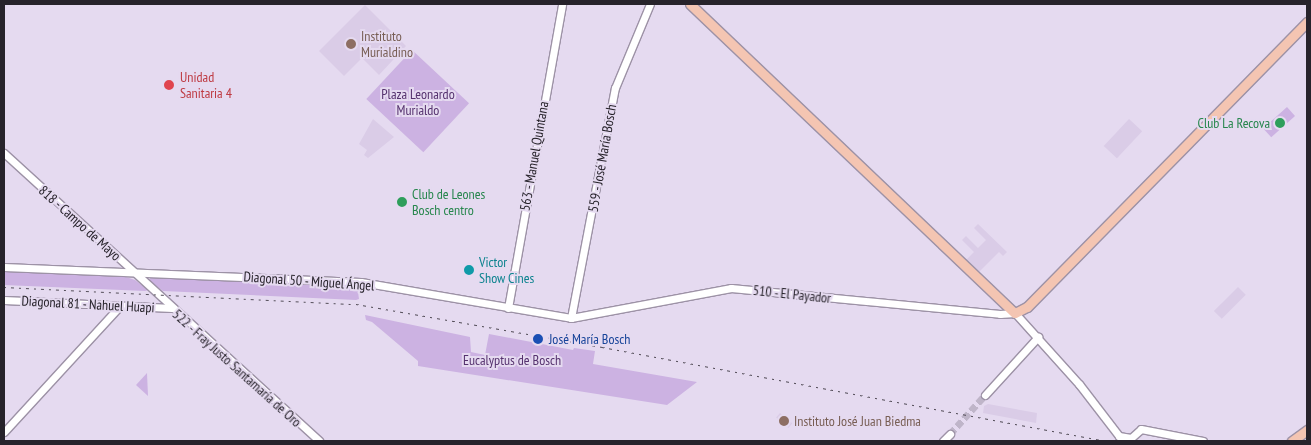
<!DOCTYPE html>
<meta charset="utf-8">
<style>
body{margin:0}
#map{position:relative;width:1311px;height:445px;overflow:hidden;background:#e5daf0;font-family:"PT Sans Narrow",sans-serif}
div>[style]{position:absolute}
.built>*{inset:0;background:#dacce7;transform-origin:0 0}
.green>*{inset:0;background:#ccb2e2;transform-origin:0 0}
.minor-tunnel>*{height:7px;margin-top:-3.5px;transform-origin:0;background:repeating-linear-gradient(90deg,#bfb5c9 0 7px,transparent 0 10.5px)}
.roads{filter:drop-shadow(1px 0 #9d92a6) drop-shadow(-1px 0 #9d92a6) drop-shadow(0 1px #9d92a6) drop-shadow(0 -1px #9d92a6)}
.minor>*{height:7px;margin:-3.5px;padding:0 3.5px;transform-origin:3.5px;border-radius:3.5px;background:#fff}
.major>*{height:9px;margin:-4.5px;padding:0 4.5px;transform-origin:4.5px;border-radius:4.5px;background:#f4c5b2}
.rail>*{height:1px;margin-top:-0.5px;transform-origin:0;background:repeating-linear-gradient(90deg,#524c57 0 2.5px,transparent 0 7.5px)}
.dots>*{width:14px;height:14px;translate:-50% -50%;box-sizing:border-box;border:2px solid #e5daf0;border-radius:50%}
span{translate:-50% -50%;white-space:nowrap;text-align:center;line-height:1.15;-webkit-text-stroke:4px #e5daf0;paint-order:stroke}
.education-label{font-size:14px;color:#785e54}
.left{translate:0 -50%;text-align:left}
.health-label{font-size:14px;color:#be3a42}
.park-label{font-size:14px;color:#55326e}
.leisure-label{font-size:14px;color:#27864d}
.right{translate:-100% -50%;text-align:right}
.street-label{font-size:14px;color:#27232b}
.culture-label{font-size:14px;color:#0d838f}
.transit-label{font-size:14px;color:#164399}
.frame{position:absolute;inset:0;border:5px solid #27232b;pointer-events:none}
</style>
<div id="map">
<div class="built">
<div style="clip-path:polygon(365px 5px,406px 46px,379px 75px,362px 58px,344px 76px,319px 51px)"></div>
<div style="clip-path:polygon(373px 119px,394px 137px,368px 158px,364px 155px,367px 150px,359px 144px)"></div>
<div style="left:1129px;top:119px;width:18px;height:37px;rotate:43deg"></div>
<div style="clip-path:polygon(978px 224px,1007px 252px,1003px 256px,999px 252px,979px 272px,966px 260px,974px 252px,962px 240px,966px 236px,978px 248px,986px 240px,974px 228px)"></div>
<div style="left:1238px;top:287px;width:11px;height:34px;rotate:45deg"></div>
<div style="clip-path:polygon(988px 404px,1037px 413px,1036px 423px,983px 413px,984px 406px)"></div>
<div style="left:780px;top:413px;width:16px;height:6px;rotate:40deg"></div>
</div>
<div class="green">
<div style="left:412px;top:50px;width:78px;height:67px;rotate:43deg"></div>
<div style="left:1287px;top:107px;width:12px;height:32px;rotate:48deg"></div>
<div style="clip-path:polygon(4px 271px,126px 277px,135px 280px,148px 290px,145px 291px,4px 285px)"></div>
<div style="clip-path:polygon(151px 276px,357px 285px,359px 299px,356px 300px,163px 291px,149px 281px)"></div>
<div style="clip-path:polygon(365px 315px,470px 337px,471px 352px,485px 355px,489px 334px,573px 350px,574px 348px,595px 351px,593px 364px,697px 382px,667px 405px,418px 366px,418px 361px,372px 322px,366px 320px)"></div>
<div style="clip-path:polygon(147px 373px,148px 396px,136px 385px)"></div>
</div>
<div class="minor-tunnel">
<div style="left:950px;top:434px;width:52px;rotate:-48.1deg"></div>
</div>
<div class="roads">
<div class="minor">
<div style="left:4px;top:153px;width:427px;rotate:42.4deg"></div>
<div style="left:4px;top:267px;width:357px;rotate:2.4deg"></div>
<div style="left:361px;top:282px;width:213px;rotate:9.7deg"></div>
<div style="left:571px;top:318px;width:163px;rotate:-10.6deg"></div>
<div style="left:731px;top:288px;width:270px;rotate:5.5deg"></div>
<div style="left:1000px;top:314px;width:15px;rotate:-4deg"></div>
<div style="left:1015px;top:313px;width:96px;rotate:48deg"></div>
<div style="left:1079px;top:384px;width:66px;rotate:52.4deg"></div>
<div style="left:1119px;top:436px;width:12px;rotate:9deg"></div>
<div style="left:1131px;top:438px;width:13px;rotate:-42deg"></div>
<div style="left:1141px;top:429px;width:63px;rotate:11deg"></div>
<div style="left:4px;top:300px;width:168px;rotate:2.7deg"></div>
<div style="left:508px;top:308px;width:309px;rotate:-79.9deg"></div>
<div style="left:571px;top:318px;width:234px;rotate:-79.2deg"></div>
<div style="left:615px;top:88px;width:91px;rotate:-67.4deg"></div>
<div style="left:985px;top:395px;width:79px;rotate:-47.6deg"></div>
<div style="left:4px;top:432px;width:171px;rotate:-47.4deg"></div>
<div style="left:943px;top:441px;width:10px;rotate:-45deg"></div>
</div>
<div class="major">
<div style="left:690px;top:4px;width:448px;rotate:43.6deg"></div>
<div style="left:1015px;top:313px;width:13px;rotate:-27deg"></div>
<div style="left:1027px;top:307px;width:400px;rotate:-45.5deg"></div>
<div style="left:1292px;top:441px;width:19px;rotate:-36deg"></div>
</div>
</div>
<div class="rail">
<div style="left:4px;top:287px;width:352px;rotate:2.8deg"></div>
<div style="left:356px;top:304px;width:250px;rotate:9.9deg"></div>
<div style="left:602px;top:347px;width:513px;rotate:10.56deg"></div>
</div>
<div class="dots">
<div style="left:351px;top:44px;background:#8d6e63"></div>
<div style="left:169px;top:85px;background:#e0444e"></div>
<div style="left:1280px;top:123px;background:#2e9e5b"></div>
<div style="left:402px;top:202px;background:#2e9e5b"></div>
<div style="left:469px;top:270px;background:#0f9aa8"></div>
<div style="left:538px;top:339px;background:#1a4fb4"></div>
<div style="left:784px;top:421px;background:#8d6e63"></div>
</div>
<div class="education-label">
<span class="left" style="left:361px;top:44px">Instituto<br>Murialdino</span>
<span class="left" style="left:794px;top:421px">Instituto José Juan Biedma</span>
</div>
<div class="health-label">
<span class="left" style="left:180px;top:85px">Unidad<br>Sanitaria 4</span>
</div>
<div class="park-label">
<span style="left:418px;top:102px">Plaza Leonardo<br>Murialdo</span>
<span style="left:512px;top:360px">Eucalyptus de Bosch</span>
</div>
<div class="leisure-label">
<span class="right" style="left:1270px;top:123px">Club La Recova</span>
<span class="left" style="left:412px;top:202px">Club de Leones<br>Bosch centro</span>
</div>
<div class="street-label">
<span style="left:534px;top:156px;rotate:-80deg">563 - Manuel Quintana</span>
<span style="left:602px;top:158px;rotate:-80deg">559 - José María Bosch</span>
<span style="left:80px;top:223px;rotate:42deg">818 - Campo de Mayo</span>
<span style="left:309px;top:281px;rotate:4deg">Diagonal 50 - Miguel Ángel</span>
<span style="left:792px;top:294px;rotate:6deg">510 - El Payador</span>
<span style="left:88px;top:304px;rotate:3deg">Diagonal 81 - Nahuel Huapi</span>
<span style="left:237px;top:368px;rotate:42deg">522 - Fray Justo Santamaría de Oro</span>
</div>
<div class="culture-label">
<span class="left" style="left:479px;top:270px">Victor<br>Show Cines</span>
</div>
<div class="transit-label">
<span class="left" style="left:549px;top:339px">José María Bosch</span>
</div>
<div class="frame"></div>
</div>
